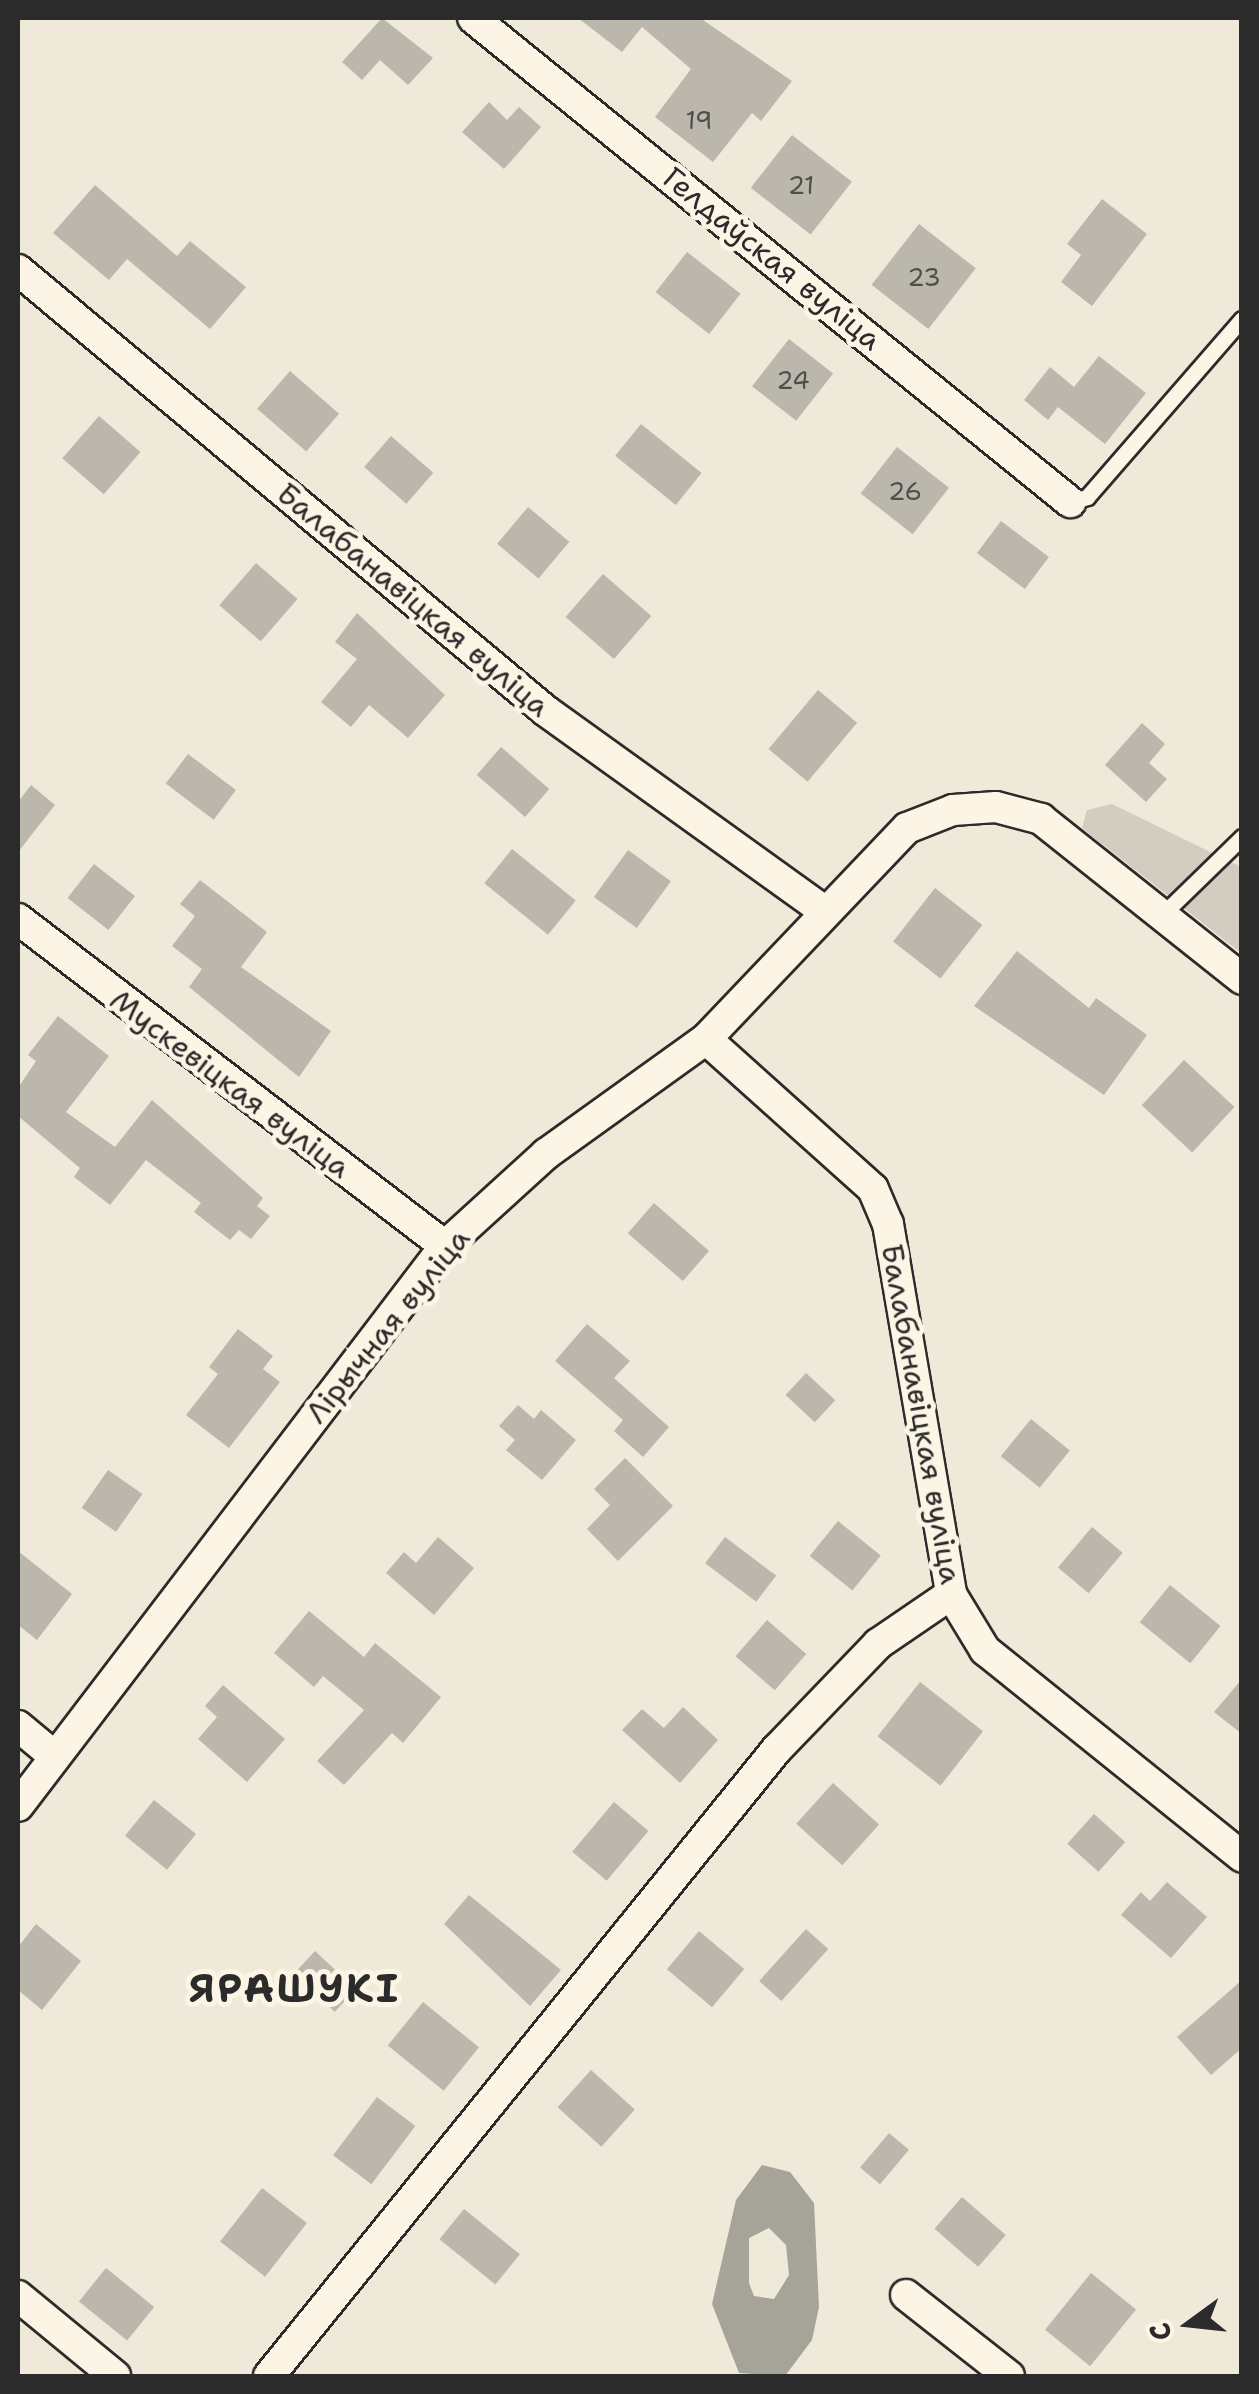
<!DOCTYPE html>
<meta charset="utf-8">
<style>
body{margin:0}
#map{position:relative;width:1259px;height:2394px;overflow:hidden;background:#efe9da;font-family:"Shantell Sans",sans-serif}
div>[style]{position:absolute}
.green>*{inset:0;background:#d2cdc0}
.water>*{inset:0;background:#a6a399}
.building>*{inset:0;background:#bcb7ac;transform-origin:0 0}
.roads{filter:drop-shadow(2px 0 #2b2b2b) drop-shadow(-2px 0 #2b2b2b) drop-shadow(0 2px #2b2b2b) drop-shadow(0 -2px #2b2b2b)}
.service>*{height:15px;margin:-7.5px;padding:0 7.5px;transform-origin:7.5px;border-radius:7.5px;background:#fcf5e5}
.minor>*{height:30px;margin:-15px;padding:0 15px;transform-origin:15px;border-radius:15px;background:#fcf5e5}
span{translate:-50% -50%;white-space:nowrap;text-align:center;line-height:1.15;-webkit-text-stroke:10px #fcf5e5;paint-order:stroke}
.number-label{font-size:25px;color:#4f4e4b}
.number-label span{-webkit-text-stroke-width:0}
.street-label{font-size:30px;color:#2b2b2b}
.district-label{font-size:40px;color:#2b2b2b;font-weight:700;letter-spacing:2.5px}
.frame{position:absolute;inset:0;border:20px solid #2b2b2b;pointer-events:none}
.north{position:absolute;left:1139px;top:2274px;width:100px;height:100px;-webkit-text-stroke:8px #fcf5e5;paint-order:stroke;rotate:255deg;font-size:28px;font-weight:700;line-height:40px;text-align:center;color:#2b2b2b}
.north::after{content:'';display:block;margin:auto;width:35px;height:45px;background:#2b2b2b;clip-path:polygon(50% 0,100% 100%,50% 72%,0 100%)}
</style>
<div id="map">
<div class="green">
<div style="clip-path:polygon(1112px 804px,1241px 867px,1241px 953px,1082px 828px,1087px 810px)"></div>
</div>
<div class="water">
<div style="clip-path:polygon(evenodd,762px 2165px,790px 2172px,814px 2203px,819px 2307px,812px 2340px,785px 2376px,739px 2373px,712px 2304px,736px 2200px,762px 2165px,769px 2228px,786px 2245px,789px 2275px,774px 2299px,754px 2296px,749px 2283px,749px 2238px,769px 2228px)"></div>
</div>
<div class="building">
<div style="clip-path:polygon(382px 18px,433px 58px,408px 85px,380px 60px,362px 80px,342px 62px)"></div>
<div style="clip-path:polygon(578px 18px,700px 18px,792px 81px,761px 121px,752px 113px,713px 162px,655px 117px,691px 69px,642px 27px,622px 52px)"></div>
<div style="clip-path:polygon(489px 102px,507px 120px,519px 107px,541px 127px,504px 169px,462px 132px)"></div>
<div style="left:792px;top:135px;width:76px;height:67px;rotate:38deg"></div>
<div style="clip-path:polygon(95px 185px,177px 256px,190px 241px,246px 287px,210px 329px,127px 259px,109px 280px,53px 233px)"></div>
<div style="clip-path:polygon(1102px 199px,1147px 234px,1092px 306px,1061px 282px,1081px 255px,1067px 244px)"></div>
<div style="left:919px;top:224px;width:72px;height:77px;rotate:38deg"></div>
<div style="left:687px;top:252px;width:68px;height:51px;rotate:38deg"></div>
<div style="left:789px;top:339px;width:56px;height:60px;rotate:38deg"></div>
<div style="clip-path:polygon(1099px 356px,1146px 393px,1105px 444px,1058px 407px,1048px 420px,1024px 400px,1050px 367px,1074px 387px)"></div>
<div style="left:290px;top:371px;width:65px;height:50px;rotate:41deg"></div>
<div style="left:99px;top:416px;width:55px;height:56px;rotate:41deg"></div>
<div style="left:641px;top:424px;width:78px;height:41px;rotate:39deg"></div>
<div style="left:391px;top:436px;width:56px;height:41px;rotate:41deg"></div>
<div style="left:897px;top:447px;width:66px;height:59px;rotate:38deg"></div>
<div style="left:528px;top:507px;width:54px;height:48px;rotate:40deg"></div>
<div style="left:1001px;top:521px;width:60px;height:40px;rotate:37deg"></div>
<div style="left:256px;top:563px;width:55px;height:56px;rotate:41deg"></div>
<div style="left:603px;top:574px;width:64px;height:57px;rotate:41deg"></div>
<div style="clip-path:polygon(357px 613px,445px 695px,408px 738px,369px 705px,351px 727px,321px 702px,357px 659px,335px 642px)"></div>
<div style="left:818px;top:690px;width:51px;height:77px;rotate:40deg"></div>
<div style="clip-path:polygon(1142px 723px,1165px 744px,1149px 763px,1167px 779px,1146px 802px,1105px 765px)"></div>
<div style="left:501px;top:747px;width:64px;height:37px;rotate:41deg"></div>
<div style="left:188px;top:754px;width:60px;height:37px;rotate:37deg"></div>
<div style="clip-path:polygon(31px 785px,55px 805px,18px 852px,18px 802px)"></div>
<div style="left:512px;top:849px;width:82px;height:44px;rotate:39deg"></div>
<div style="left:628px;top:850px;width:53px;height:58px;rotate:36deg"></div>
<div style="left:94px;top:864px;width:52px;height:43px;rotate:38deg"></div>
<div style="clip-path:polygon(200px 880px,267px 932px,241px 967px,331px 1031px,299px 1077px,189px 987px,202px 969px,172px 946px,195px 916px,180px 904px)"></div>
<div style="left:935px;top:888px;width:60px;height:68px;rotate:38deg"></div>
<div style="clip-path:polygon(1017px 951px,1089px 1008px,1096px 998px,1147px 1035px,1104px 1095px,974px 1006px)"></div>
<div style="clip-path:polygon(58px 1016px,109px 1056px,66px 1112px,115px 1147px,152px 1100px,263px 1198px,257px 1206px,270px 1216px,251px 1239px,239px 1230px,230px 1240px,194px 1212px,201px 1203px,146px 1160px,110px 1205px,74px 1177px,80px 1168px,18px 1116px,18px 1088px,36px 1061px,28px 1055px)"></div>
<div style="left:1184px;top:1060px;width:69px;height:62px;rotate:43deg"></div>
<div style="left:654px;top:1203px;width:73px;height:40px;rotate:41deg"></div>
<div style="clip-path:polygon(587px 1324px,630px 1361px,614px 1378px,669px 1427px,643px 1457px,614px 1431px,623px 1420px,555px 1361px)"></div>
<div style="clip-path:polygon(238px 1329px,273px 1356px,263px 1369px,280px 1382px,229px 1448px,186px 1415px,218px 1374px,209px 1367px)"></div>
<div style="left:806px;top:1373px;width:40px;height:30px;rotate:43deg"></div>
<div style="clip-path:polygon(518px 1405px,534px 1419px,541px 1410px,576px 1440px,542px 1480px,506px 1450px,515px 1440px,499px 1426px)"></div>
<div style="left:1031px;top:1419px;width:50px;height:48px;rotate:39deg"></div>
<div style="clip-path:polygon(625px 1458px,673px 1506px,618px 1561px,587px 1529px,610px 1505px,594px 1489px)"></div>
<div style="left:108px;top:1470px;width:42px;height:46px;rotate:35deg"></div>
<div style="left:838px;top:1521px;width:55px;height:45px;rotate:39deg"></div>
<div style="left:1092px;top:1527px;width:40px;height:53px;rotate:40deg"></div>
<div style="clip-path:polygon(438px 1537px,474px 1568px,434px 1615px,386px 1573px,404px 1552px,416px 1563px)"></div>
<div style="left:725px;top:1537px;width:64px;height:33px;rotate:37deg"></div>
<div style="clip-path:polygon(18px 1551px,72px 1594px,37px 1640px,18px 1625px)"></div>
<div style="left:1170px;top:1585px;width:65px;height:48px;rotate:39deg"></div>
<div style="clip-path:polygon(309px 1611px,364px 1657px,375px 1643px,441px 1697px,403px 1743px,392px 1733px,344px 1785px,317px 1761px,364px 1710px,323px 1676px,314px 1687px,274px 1653px)"></div>
<div style="left:767px;top:1620px;width:52px;height:48px;rotate:41deg"></div>
<div style="clip-path:polygon(1242px 1679px,1242px 1734px,1214px 1712px)"></div>
<div style="left:920px;top:1682px;width:80px;height:69px;rotate:38deg"></div>
<div style="clip-path:polygon(223px 1685px,285px 1739px,247px 1782px,198px 1739px,217px 1717px,205px 1706px)"></div>
<div style="clip-path:polygon(683px 1707px,718px 1740px,680px 1783px,622px 1730px,642px 1709px,664px 1728px)"></div>
<div style="left:833px;top:1783px;width:62px;height:55px;rotate:42deg"></div>
<div style="left:154px;top:1800px;width:54px;height:46px;rotate:39deg"></div>
<div style="left:614px;top:1802px;width:45px;height:65px;rotate:40deg"></div>
<div style="left:1094px;top:1814px;width:42px;height:40px;rotate:42deg"></div>
<div style="clip-path:polygon(1167px 1882px,1207px 1917px,1171px 1958px,1121px 1915px,1141px 1892px,1150px 1901px)"></div>
<div style="clip-path:polygon(469px 1895px,561px 1970px,530px 2006px,444px 1924px)"></div>
<div style="clip-path:polygon(36px 1924px,81px 1961px,42px 2010px,18px 1990px,18px 1947px)"></div>
<div style="left:806px;top:1929px;width:30px;height:70px;rotate:42deg"></div>
<div style="left:699px;top:1931px;width:59px;height:50px;rotate:40deg"></div>
<div style="left:315px;top:1951px;width:56px;height:31px;rotate:43deg"></div>
<div style="clip-path:polygon(1242px 1980px,1242px 2048px,1211px 2075px,1177px 2037px)"></div>
<div style="left:423px;top:2002px;width:72px;height:56px;rotate:39deg"></div>
<div style="left:591px;top:2070px;width:59px;height:50px;rotate:42deg"></div>
<div style="left:377px;top:2097px;width:48px;height:73px;rotate:37deg"></div>
<div style="left:889px;top:2133px;width:26px;height:45px;rotate:40deg"></div>
<div style="left:262px;top:2188px;width:57px;height:68px;rotate:38deg"></div>
<div style="left:962px;top:2197px;width:58px;height:42px;rotate:41deg"></div>
<div style="left:464px;top:2209px;width:72px;height:39px;rotate:39deg"></div>
<div style="left:106px;top:2268px;width:62px;height:43px;rotate:39deg"></div>
<div style="left:1091px;top:2273px;width:58px;height:73px;rotate:39deg"></div>
</div>
<div class="roads">
<div class="service">
<div style="left:1070px;top:502px;width:18px;rotate:-16deg"></div>
<div style="left:1087px;top:497px;width:236px;rotate:-49deg"></div>
<div style="left:1162px;top:915px;width:112px;rotate:-44.3deg"></div>
</div>
<div class="minor">
<div style="left:473px;top:18px;width:769px;rotate:39.03deg"></div>
<div style="left:18px;top:270px;width:688px;rotate:39.87deg"></div>
<div style="left:546px;top:711px;width:342px;rotate:35.7deg"></div>
<div style="left:18px;top:919px;width:538px;rotate:37.45deg"></div>
<div style="left:706px;top:1039px;width:224px;rotate:41.9deg"></div>
<div style="left:873px;top:1189px;width:38px;rotate:67deg"></div>
<div style="left:888px;top:1224px;width:375px;rotate:80.3deg"></div>
<div style="left:951px;top:1594px;width:66px;rotate:58.7deg"></div>
<div style="left:985px;top:1650px;width:330px;rotate:38.8deg"></div>
<div style="left:18px;top:1726px;width:47px;rotate:39.8deg"></div>
<div style="left:18px;top:1806px;width:704px;rotate:-52.67deg"></div>
<div style="left:445px;top:1246px;width:137px;rotate:-42.3deg"></div>
<div style="left:546px;top:1154px;width:197px;rotate:-35.7deg"></div>
<div style="left:706px;top:1039px;width:291px;rotate:-46.4deg"></div>
<div style="left:907px;top:828px;width:49px;rotate:-21.4deg"></div>
<div style="left:953px;top:810px;width:43px;rotate:-4deg"></div>
<div style="left:996px;top:807px;width:47px;rotate:14.9deg"></div>
<div style="left:1041px;top:819px;width:257px;rotate:38.5deg"></div>
<div style="left:906px;top:2295px;width:131px;rotate:38.2deg"></div>
<div style="left:18px;top:2296px;width:126px;rotate:39.5deg"></div>
<div style="left:269px;top:2376px;width:807px;rotate:-50.99deg"></div>
<div style="left:777px;top:1749px;width:146px;rotate:-46.1deg"></div>
<div style="left:878px;top:1644px;width:88px;rotate:-34.4deg"></div>
</div>
</div>
<div class="number-label">
<span style="left:699px;top:120px">19</span>
<span style="left:801px;top:185px">21</span>
<span style="left:924px;top:277px">23</span>
<span style="left:793px;top:380px">24</span>
<span style="left:905px;top:491px">26</span>
</div>
<div class="street-label">
<span style="left:772px;top:259px;rotate:39deg">Гелдаўская вуліца</span>
<span style="left:413px;top:600px;rotate:40deg">Балабанавіцкая вуліца</span>
<span style="left:230px;top:1084px;rotate:37deg">Мускевіцкая вуліца</span>
<span style="left:388px;top:1326px;rotate:-51deg">Лірычная вуліца</span>
<span style="left:921px;top:1414px;rotate:80deg">Балабанавіцкая вуліца</span>
</div>
<div class="district-label">
<span style="left:295px;top:1988px">ЯРАШУКІ</span>
</div>
<div class="frame"></div>
<div class="north">С</div>
</div>
